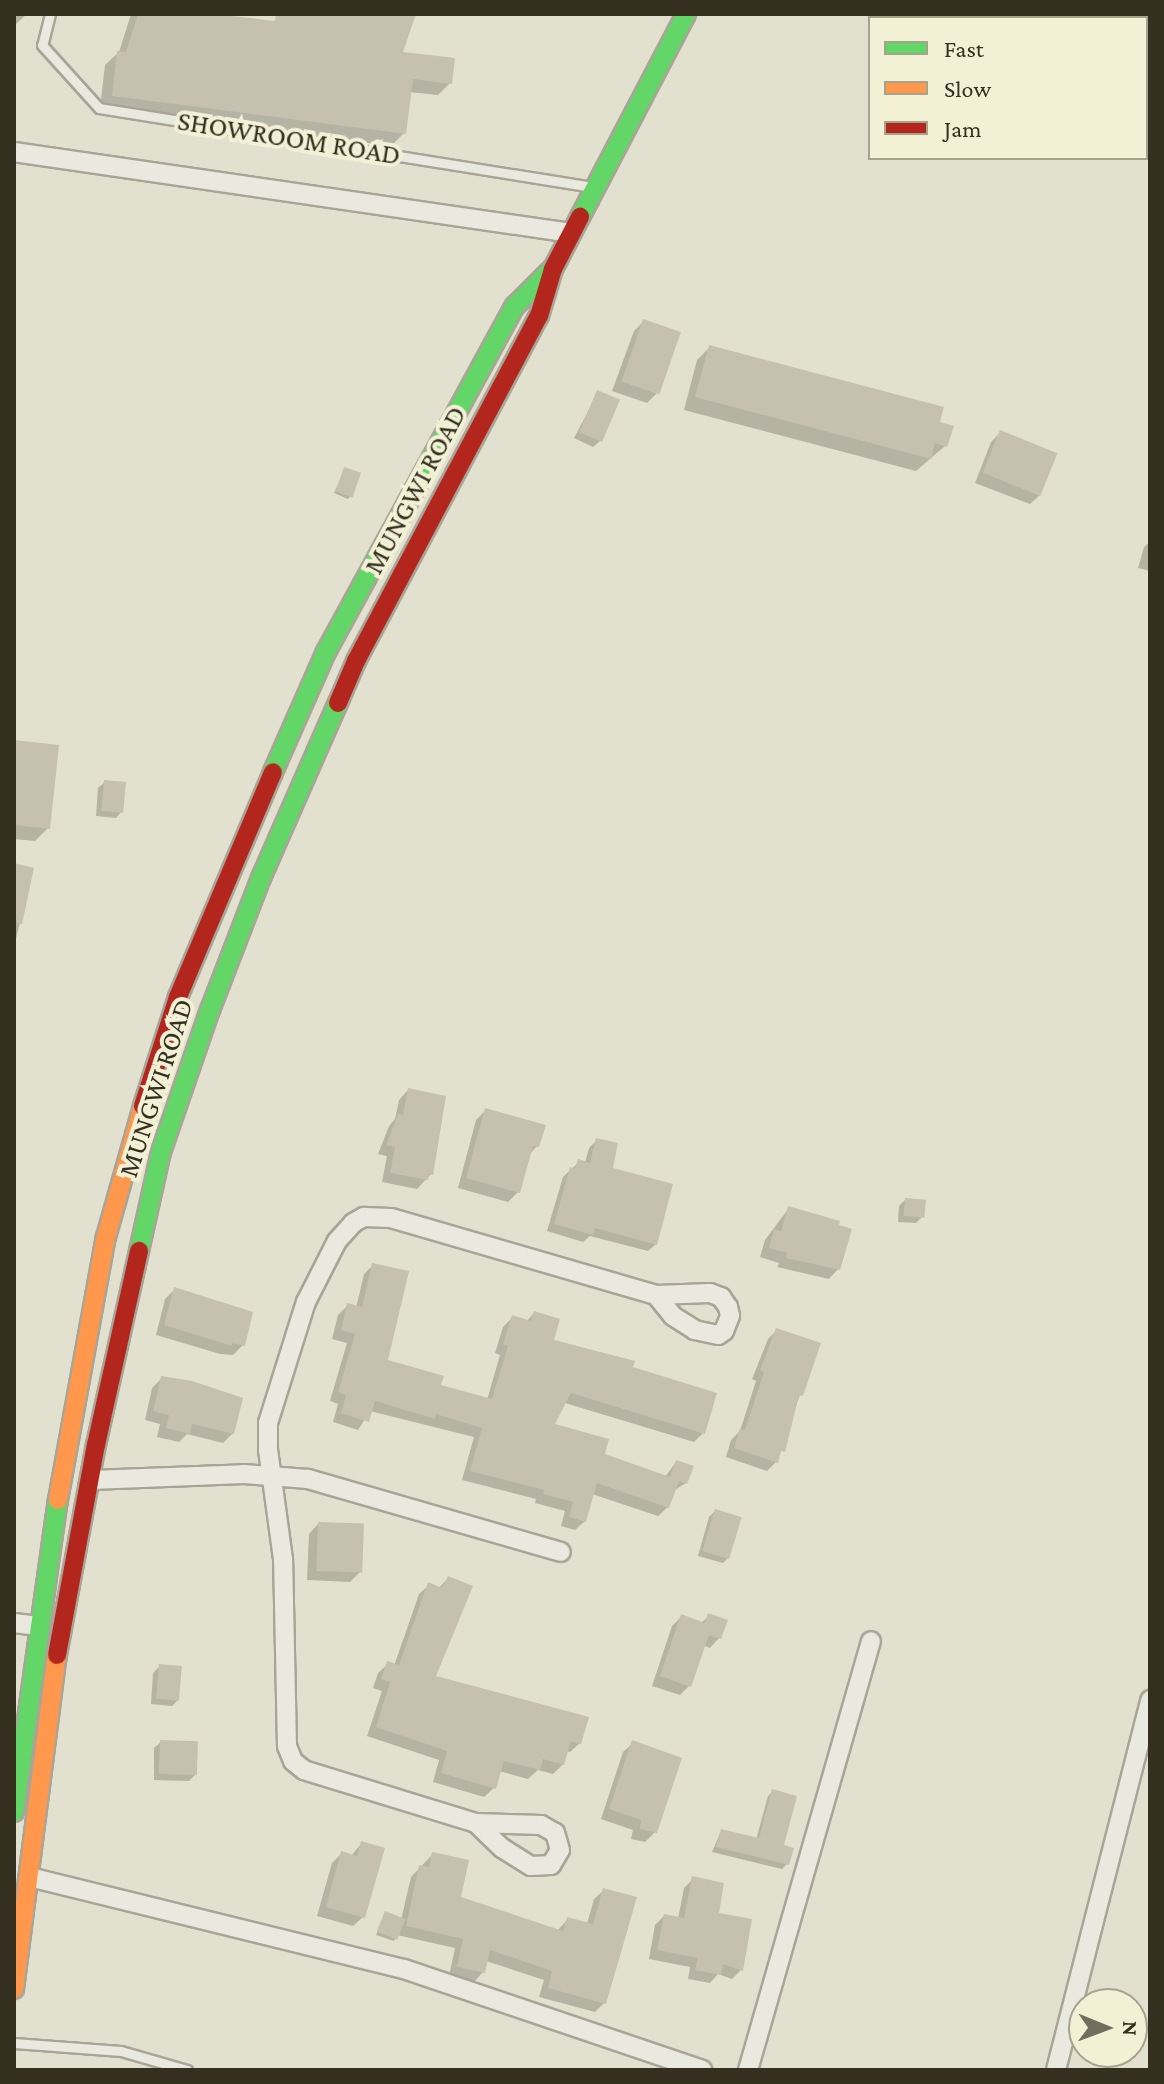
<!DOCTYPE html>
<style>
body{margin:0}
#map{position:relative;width:1164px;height:2084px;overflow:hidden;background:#e2e0ce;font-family:"Crimson Pro",serif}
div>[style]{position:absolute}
.shadow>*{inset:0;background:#0003}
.building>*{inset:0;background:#c5c0af;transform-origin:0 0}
.roads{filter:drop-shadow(2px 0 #a8a597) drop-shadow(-2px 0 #a8a597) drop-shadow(0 2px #a8a597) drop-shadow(0 -2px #a8a597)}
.lane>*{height:9px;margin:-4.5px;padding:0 4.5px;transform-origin:4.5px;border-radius:4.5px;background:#eae9df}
.street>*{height:18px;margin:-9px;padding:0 9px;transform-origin:9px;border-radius:9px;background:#eae9df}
.fast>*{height:18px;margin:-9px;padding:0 9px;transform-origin:9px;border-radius:9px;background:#63d668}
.slow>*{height:18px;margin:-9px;padding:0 9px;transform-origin:9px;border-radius:9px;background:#ff974d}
.jam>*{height:18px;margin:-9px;padding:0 9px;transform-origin:9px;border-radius:9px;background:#b3261e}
span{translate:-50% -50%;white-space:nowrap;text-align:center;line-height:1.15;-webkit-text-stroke:8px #f2f0d5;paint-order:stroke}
.street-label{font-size:28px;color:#352f20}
.frame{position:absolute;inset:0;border:16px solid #352f20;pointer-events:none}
.legend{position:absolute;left:868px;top:16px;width:280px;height:144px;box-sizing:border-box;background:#f2f0d5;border:2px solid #a6a38d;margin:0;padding:10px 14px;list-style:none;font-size:24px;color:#352f20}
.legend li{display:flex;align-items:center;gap:16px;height:40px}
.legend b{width:40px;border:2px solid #a6a38d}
.north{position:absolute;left:1068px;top:1988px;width:80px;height:80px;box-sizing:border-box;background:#f2f0d5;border:2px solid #a6a38d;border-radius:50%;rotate:91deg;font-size:22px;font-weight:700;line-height:32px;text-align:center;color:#352f20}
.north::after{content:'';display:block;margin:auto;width:28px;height:36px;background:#726d5d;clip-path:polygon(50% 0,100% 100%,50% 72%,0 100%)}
</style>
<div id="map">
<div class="shadow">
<div style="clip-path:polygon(14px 14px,27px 14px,16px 24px)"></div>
<div style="clip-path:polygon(131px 14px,198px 14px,313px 28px,318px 14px,414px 14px,400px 53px,450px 83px,438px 95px,409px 92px,404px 133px,391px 146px,100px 108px,105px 65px,119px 52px)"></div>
<div style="clip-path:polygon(644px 321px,656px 394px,647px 403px,612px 391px,634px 331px)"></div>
<div style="clip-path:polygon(710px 347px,938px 423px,945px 446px,916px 471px,684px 410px,697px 360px)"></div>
<div style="clip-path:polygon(598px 393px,600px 441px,593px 447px,574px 438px)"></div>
<div style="clip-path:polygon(1001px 432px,1040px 495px,1030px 504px,975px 483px,991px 442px)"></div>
<div style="clip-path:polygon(345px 469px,351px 496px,348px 499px,334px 493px)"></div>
<div style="clip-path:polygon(1150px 542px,1150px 571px,1138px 568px,1144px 547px)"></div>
<div style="clip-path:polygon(14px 742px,48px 828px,35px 841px,14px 839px)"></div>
<div style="clip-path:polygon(105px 782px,122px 811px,116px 818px,96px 816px,98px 788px)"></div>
<div style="clip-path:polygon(14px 865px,32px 869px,14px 948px)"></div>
<div style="clip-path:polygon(408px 1090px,431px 1174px,417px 1189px,382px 1182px,387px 1156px,378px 1154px,389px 1126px,395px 1119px,399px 1100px)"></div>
<div style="clip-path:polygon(486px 1110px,537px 1146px,528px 1156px,518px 1192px,508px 1202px,458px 1188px,476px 1120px)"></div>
<div style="clip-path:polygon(597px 1140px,656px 1244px,648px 1251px,590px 1236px,583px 1242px,547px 1231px,563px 1177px,579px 1162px,585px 1163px,589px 1148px)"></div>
<div style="clip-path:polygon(905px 1200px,922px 1217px,916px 1223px,898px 1222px,899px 1206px)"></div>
<div style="clip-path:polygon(789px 1208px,838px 1269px,829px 1279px,777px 1267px,779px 1263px,760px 1257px,765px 1240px)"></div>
<div style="clip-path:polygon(373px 1265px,386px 1362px,439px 1386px,487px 1400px,500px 1355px,495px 1353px,503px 1327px,512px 1318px,526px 1322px,534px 1313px,551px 1341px,631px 1369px,703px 1433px,694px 1442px,565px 1403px,552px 1426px,603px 1455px,665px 1477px,676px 1462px,686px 1483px,673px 1491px,668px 1507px,658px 1516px,592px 1494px,585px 1521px,575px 1530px,561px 1526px,565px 1511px,535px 1503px,536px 1499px,462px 1480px,474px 1437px,370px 1411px,358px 1430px,333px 1422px,338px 1404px,330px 1401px,347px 1343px,332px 1339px,338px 1315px,348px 1305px,356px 1308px,364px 1274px)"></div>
<div style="clip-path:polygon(175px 1289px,243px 1345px,233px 1355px,220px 1354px,156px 1335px,165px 1299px)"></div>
<div style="clip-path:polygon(777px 1330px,818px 1344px,776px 1462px,767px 1471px,726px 1457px,731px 1440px,740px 1431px,756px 1381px,752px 1379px,768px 1339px)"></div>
<div style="clip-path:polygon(162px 1378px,233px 1433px,223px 1443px,187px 1434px,179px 1442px,157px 1437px,160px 1424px,145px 1420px,152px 1388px)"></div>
<div style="clip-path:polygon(715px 1511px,729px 1557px,723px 1563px,698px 1556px,709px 1517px)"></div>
<div style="clip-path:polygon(318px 1524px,360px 1572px,350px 1582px,307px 1580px,309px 1534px)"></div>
<div style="clip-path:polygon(448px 1578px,433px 1677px,580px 1743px,570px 1752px,566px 1751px,563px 1764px,553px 1774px,538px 1770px,528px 1779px,499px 1771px,494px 1788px,484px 1797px,433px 1782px,439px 1760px,367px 1736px,382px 1691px,373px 1688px,378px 1673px,388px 1664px,394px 1666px,419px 1594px,429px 1585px,438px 1589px)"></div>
<div style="clip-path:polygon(682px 1616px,701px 1623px,709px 1616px,719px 1638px,710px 1648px,703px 1645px,689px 1686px,680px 1695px,652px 1686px,672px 1626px)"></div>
<div style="clip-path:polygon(159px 1667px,178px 1700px,172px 1706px,151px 1704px,153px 1673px)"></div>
<div style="clip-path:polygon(161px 1742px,195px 1775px,189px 1781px,154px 1780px,154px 1748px)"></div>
<div style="clip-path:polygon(633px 1743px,655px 1832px,645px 1842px,631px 1839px,633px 1830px,601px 1819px,623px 1752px)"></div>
<div style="clip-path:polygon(773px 1791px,787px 1864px,782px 1869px,712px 1852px,721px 1831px,756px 1840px,768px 1796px)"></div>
<div style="clip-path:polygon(362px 1843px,363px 1917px,353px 1926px,317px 1916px,332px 1863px,342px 1853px,351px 1856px)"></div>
<div style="clip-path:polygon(433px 1854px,458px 1898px,557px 1931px,568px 1919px,587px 1924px,594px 1899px,604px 1890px,604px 2003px,595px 2012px,539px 1997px,544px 1980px,486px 1961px,483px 1972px,474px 1982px,449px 1976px,455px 1948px,397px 1935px,394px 1941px,376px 1935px,385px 1914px,401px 1920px,411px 1877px)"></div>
<div style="clip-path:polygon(693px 1879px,716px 1914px,741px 1970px,732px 1979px,718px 1974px,710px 1983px,688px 1979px,690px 1967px,649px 1959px,655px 1925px,664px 1916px,678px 1919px,684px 1888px)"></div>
</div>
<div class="building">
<div style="clip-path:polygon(138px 14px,214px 14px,275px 21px,276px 14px,416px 14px,403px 52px,455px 58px,452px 84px,413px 79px,406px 134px,112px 96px,117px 51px,126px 52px)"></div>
<div style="left:643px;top:319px;width:40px;height:66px;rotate:19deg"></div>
<div style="clip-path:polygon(709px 345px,944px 407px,940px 422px,954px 426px,947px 447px,935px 443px,931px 459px,695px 397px)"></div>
<div style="left:597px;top:390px;width:25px;height:46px;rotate:23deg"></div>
<div style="left:1000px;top:430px;width:62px;height:46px;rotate:22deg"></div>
<div style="left:344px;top:467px;width:18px;height:26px;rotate:19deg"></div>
<div style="clip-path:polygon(14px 740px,59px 745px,50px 829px,14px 825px)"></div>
<div style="left:104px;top:780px;width:22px;height:31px;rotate:5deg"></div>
<div style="clip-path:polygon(14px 863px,34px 868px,22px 924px,14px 923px)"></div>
<div style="clip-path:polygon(408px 1088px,446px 1096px,433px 1175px,429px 1174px,428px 1180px,390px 1173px,395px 1147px,386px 1145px,398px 1114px,403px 1115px)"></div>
<div style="clip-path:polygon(485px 1108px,546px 1125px,539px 1147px,533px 1146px,520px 1193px,466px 1178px)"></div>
<div style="clip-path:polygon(596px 1138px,618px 1143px,613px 1168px,673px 1184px,657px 1245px,595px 1228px,593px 1235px,554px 1224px,570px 1167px,575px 1169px,578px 1159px,590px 1163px)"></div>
<div style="left:905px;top:1198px;width:21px;height:18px;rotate:5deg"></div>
<div style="clip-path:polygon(788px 1206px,840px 1221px,839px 1225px,852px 1229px,840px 1270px,786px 1258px,787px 1253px,769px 1248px,774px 1229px,781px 1231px)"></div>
<div style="clip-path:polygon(372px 1263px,409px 1271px,388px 1360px,444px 1376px,441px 1385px,492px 1399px,508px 1346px,503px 1344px,512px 1315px,531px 1321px,534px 1311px,560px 1319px,554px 1340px,635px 1361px,633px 1367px,717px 1393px,705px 1434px,571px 1393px,555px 1424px,609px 1439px,605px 1454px,670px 1477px,676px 1460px,694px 1466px,687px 1484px,679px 1481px,669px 1508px,597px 1483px,586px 1522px,569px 1517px,573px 1502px,543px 1494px,544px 1490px,470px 1471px,482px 1428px,436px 1414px,435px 1419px,375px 1401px,369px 1422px,341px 1413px,346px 1395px,338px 1392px,355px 1334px,341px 1330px,347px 1303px,362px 1307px)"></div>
<div style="clip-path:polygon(174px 1287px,253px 1312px,245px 1346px,232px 1343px,232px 1346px,164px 1325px)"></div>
<div style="clip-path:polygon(776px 1328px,821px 1343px,803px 1396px,799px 1395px,785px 1452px,781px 1451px,778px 1463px,734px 1448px,740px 1428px,745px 1430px,764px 1372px,760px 1370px)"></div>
<div style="clip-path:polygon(161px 1376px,192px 1381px,243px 1398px,234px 1434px,192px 1424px,190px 1434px,166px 1428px,169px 1415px,153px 1411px)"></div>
<div style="left:715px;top:1509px;width:28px;height:44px;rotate:17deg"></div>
<div style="left:318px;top:1522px;width:46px;height:49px;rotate:2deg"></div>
<div style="clip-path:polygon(448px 1576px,473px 1586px,436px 1676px,589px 1717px,581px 1744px,571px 1741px,564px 1765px,543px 1759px,540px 1770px,504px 1761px,496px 1789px,441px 1773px,447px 1751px,376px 1727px,390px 1682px,381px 1679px,387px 1661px,399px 1665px,428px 1582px,442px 1588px)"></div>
<div style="clip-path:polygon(708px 1613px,728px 1620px,721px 1639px,709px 1635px,691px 1687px,660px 1676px,681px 1614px,705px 1623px)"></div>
<div style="left:159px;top:1664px;width:23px;height:35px;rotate:5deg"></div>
<div style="left:160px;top:1740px;width:38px;height:34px;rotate:2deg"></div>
<div style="clip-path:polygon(632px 1740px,682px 1758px,657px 1833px,640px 1829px,641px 1820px,609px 1809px)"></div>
<div style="clip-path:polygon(772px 1789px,797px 1796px,784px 1845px,794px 1848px,789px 1865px,716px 1847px,721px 1829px,759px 1838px)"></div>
<div style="clip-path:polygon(361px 1841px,385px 1848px,365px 1918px,326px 1907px,341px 1851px,357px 1856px)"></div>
<div style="clip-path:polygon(432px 1852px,469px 1860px,461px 1897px,563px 1931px,567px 1917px,593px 1924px,603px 1888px,637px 1897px,606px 2004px,548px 1988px,552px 1971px,490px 1950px,485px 1973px,457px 1967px,463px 1939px,406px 1926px,419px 1865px,429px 1867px)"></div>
<div style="clip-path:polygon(692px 1876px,724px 1883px,719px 1913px,752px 1919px,743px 1971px,723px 1964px,721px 1975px,695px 1970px,698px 1958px,657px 1950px,664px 1914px,684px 1918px)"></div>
<div style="left:385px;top:1911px;width:22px;height:22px;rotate:22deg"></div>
</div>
<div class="roads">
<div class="lane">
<div style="left:50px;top:14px;width:32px;rotate:104deg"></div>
<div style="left:42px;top:45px;width:85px;rotate:47.9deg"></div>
<div style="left:99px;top:108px;width:500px;rotate:9.09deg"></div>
<div style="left:14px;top:2043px;width:107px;rotate:4.3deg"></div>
<div style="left:121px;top:2051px;width:69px;rotate:16.1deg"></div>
</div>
<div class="street">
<div style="left:14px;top:152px;width:563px;rotate:8.27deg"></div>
<div style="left:91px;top:1480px;width:153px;rotate:-2.2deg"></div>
<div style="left:244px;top:1474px;width:64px;rotate:4.5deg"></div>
<div style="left:308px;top:1479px;width:263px;rotate:16.1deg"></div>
<div style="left:14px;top:1623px;width:25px;rotate:7deg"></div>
<div style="left:476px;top:1823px;width:36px;rotate:44deg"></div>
<div style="left:502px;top:1848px;width:34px;rotate:32deg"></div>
<div style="left:531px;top:1866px;width:20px;rotate:-3deg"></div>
<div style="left:551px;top:1865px;width:17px;rotate:-59deg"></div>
<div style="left:560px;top:1850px;width:18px;rotate:-106deg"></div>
<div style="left:555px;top:1833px;width:16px;rotate:-150deg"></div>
<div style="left:541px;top:1825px;width:65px;rotate:-178.2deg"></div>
<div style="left:476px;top:1823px;width:180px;rotate:-162.9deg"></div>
<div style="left:304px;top:1770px;width:14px;rotate:-141deg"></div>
<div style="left:293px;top:1761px;width:16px;rotate:-112deg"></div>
<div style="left:287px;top:1746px;width:187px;rotate:-91.2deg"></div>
<div style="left:283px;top:1559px;width:110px;rotate:-97.8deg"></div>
<div style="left:268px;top:1450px;width:27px;rotate:-90deg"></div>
<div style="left:268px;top:1423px;width:127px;rotate:-72.6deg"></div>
<div style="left:306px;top:1302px;width:68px;rotate:-63.1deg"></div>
<div style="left:337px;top:1241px;width:24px;rotate:-48deg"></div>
<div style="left:353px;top:1223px;width:13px;rotate:-29deg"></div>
<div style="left:364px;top:1217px;width:27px;rotate:2deg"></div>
<div style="left:391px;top:1218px;width:276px;rotate:16.2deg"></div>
<div style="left:656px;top:1295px;width:54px;rotate:-2.1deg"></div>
<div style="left:710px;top:1293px;width:12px;rotate:20deg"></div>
<div style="left:721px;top:1297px;width:12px;rotate:55deg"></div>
<div style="left:728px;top:1307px;width:9px;rotate:77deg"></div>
<div style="left:730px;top:1316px;width:16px;rotate:112deg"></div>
<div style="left:724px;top:1331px;width:7px;rotate:146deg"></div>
<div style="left:718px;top:1335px;width:24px;rotate:-168deg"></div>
<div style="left:695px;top:1330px;width:26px;rotate:-148deg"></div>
<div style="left:673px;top:1316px;width:27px;rotate:-129deg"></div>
<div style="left:29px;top:1877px;width:386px;rotate:13.8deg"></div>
<div style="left:404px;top:1969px;width:315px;rotate:18.7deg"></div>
<div style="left:748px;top:2070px;width:446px;rotate:-74deg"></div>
<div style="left:1056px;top:2070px;width:382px;rotate:-75.7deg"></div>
</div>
<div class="fast">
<div style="left:580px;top:217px;width:229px;rotate:-62.4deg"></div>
<div style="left:273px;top:772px;width:131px;rotate:-66.2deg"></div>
<div style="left:326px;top:652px;width:394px;rotate:-61.4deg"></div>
<div style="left:515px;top:306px;width:51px;rotate:-45deg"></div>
<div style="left:139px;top:1251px;width:101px;rotate:-77.5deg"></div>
<div style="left:161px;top:1152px;width:150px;rotate:-71deg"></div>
<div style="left:210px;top:1010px;width:142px;rotate:-68.9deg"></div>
<div style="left:261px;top:878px;width:191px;rotate:-66.3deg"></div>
<div style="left:14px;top:1812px;width:315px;rotate:-82deg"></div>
</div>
<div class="slow">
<div style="left:58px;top:1500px;width:267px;rotate:-79.7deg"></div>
<div style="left:106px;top:1237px;width:136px;rotate:-74.2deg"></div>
<div style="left:14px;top:1989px;width:337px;rotate:-82.7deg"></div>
</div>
<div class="jam">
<div style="left:338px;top:703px;width:46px;rotate:-66.8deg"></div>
<div style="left:356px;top:661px;width:391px;rotate:-62.1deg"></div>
<div style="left:539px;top:316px;width:49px;rotate:-73.4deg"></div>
<div style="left:553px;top:269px;width:59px;rotate:-62.6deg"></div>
<div style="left:143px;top:1106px;width:114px;rotate:-72.2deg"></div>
<div style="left:178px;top:997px;width:244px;rotate:-67.1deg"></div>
<div style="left:57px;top:1655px;width:214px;rotate:-79.5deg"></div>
<div style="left:96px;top:1445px;width:199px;rotate:-77.5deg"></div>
</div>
</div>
<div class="street-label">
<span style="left:289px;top:138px;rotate:9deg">SHOWROOM ROAD</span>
<span style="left:415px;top:490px;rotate:-62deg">MUNGWI ROAD</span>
<span style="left:156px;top:1088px;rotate:-72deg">MUNGWI ROAD</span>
</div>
<div class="frame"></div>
<ul class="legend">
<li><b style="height:10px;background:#63d668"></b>Fast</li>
<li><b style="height:10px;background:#ff974d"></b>Slow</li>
<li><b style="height:10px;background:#b3261e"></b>Jam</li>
</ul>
<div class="north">N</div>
</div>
